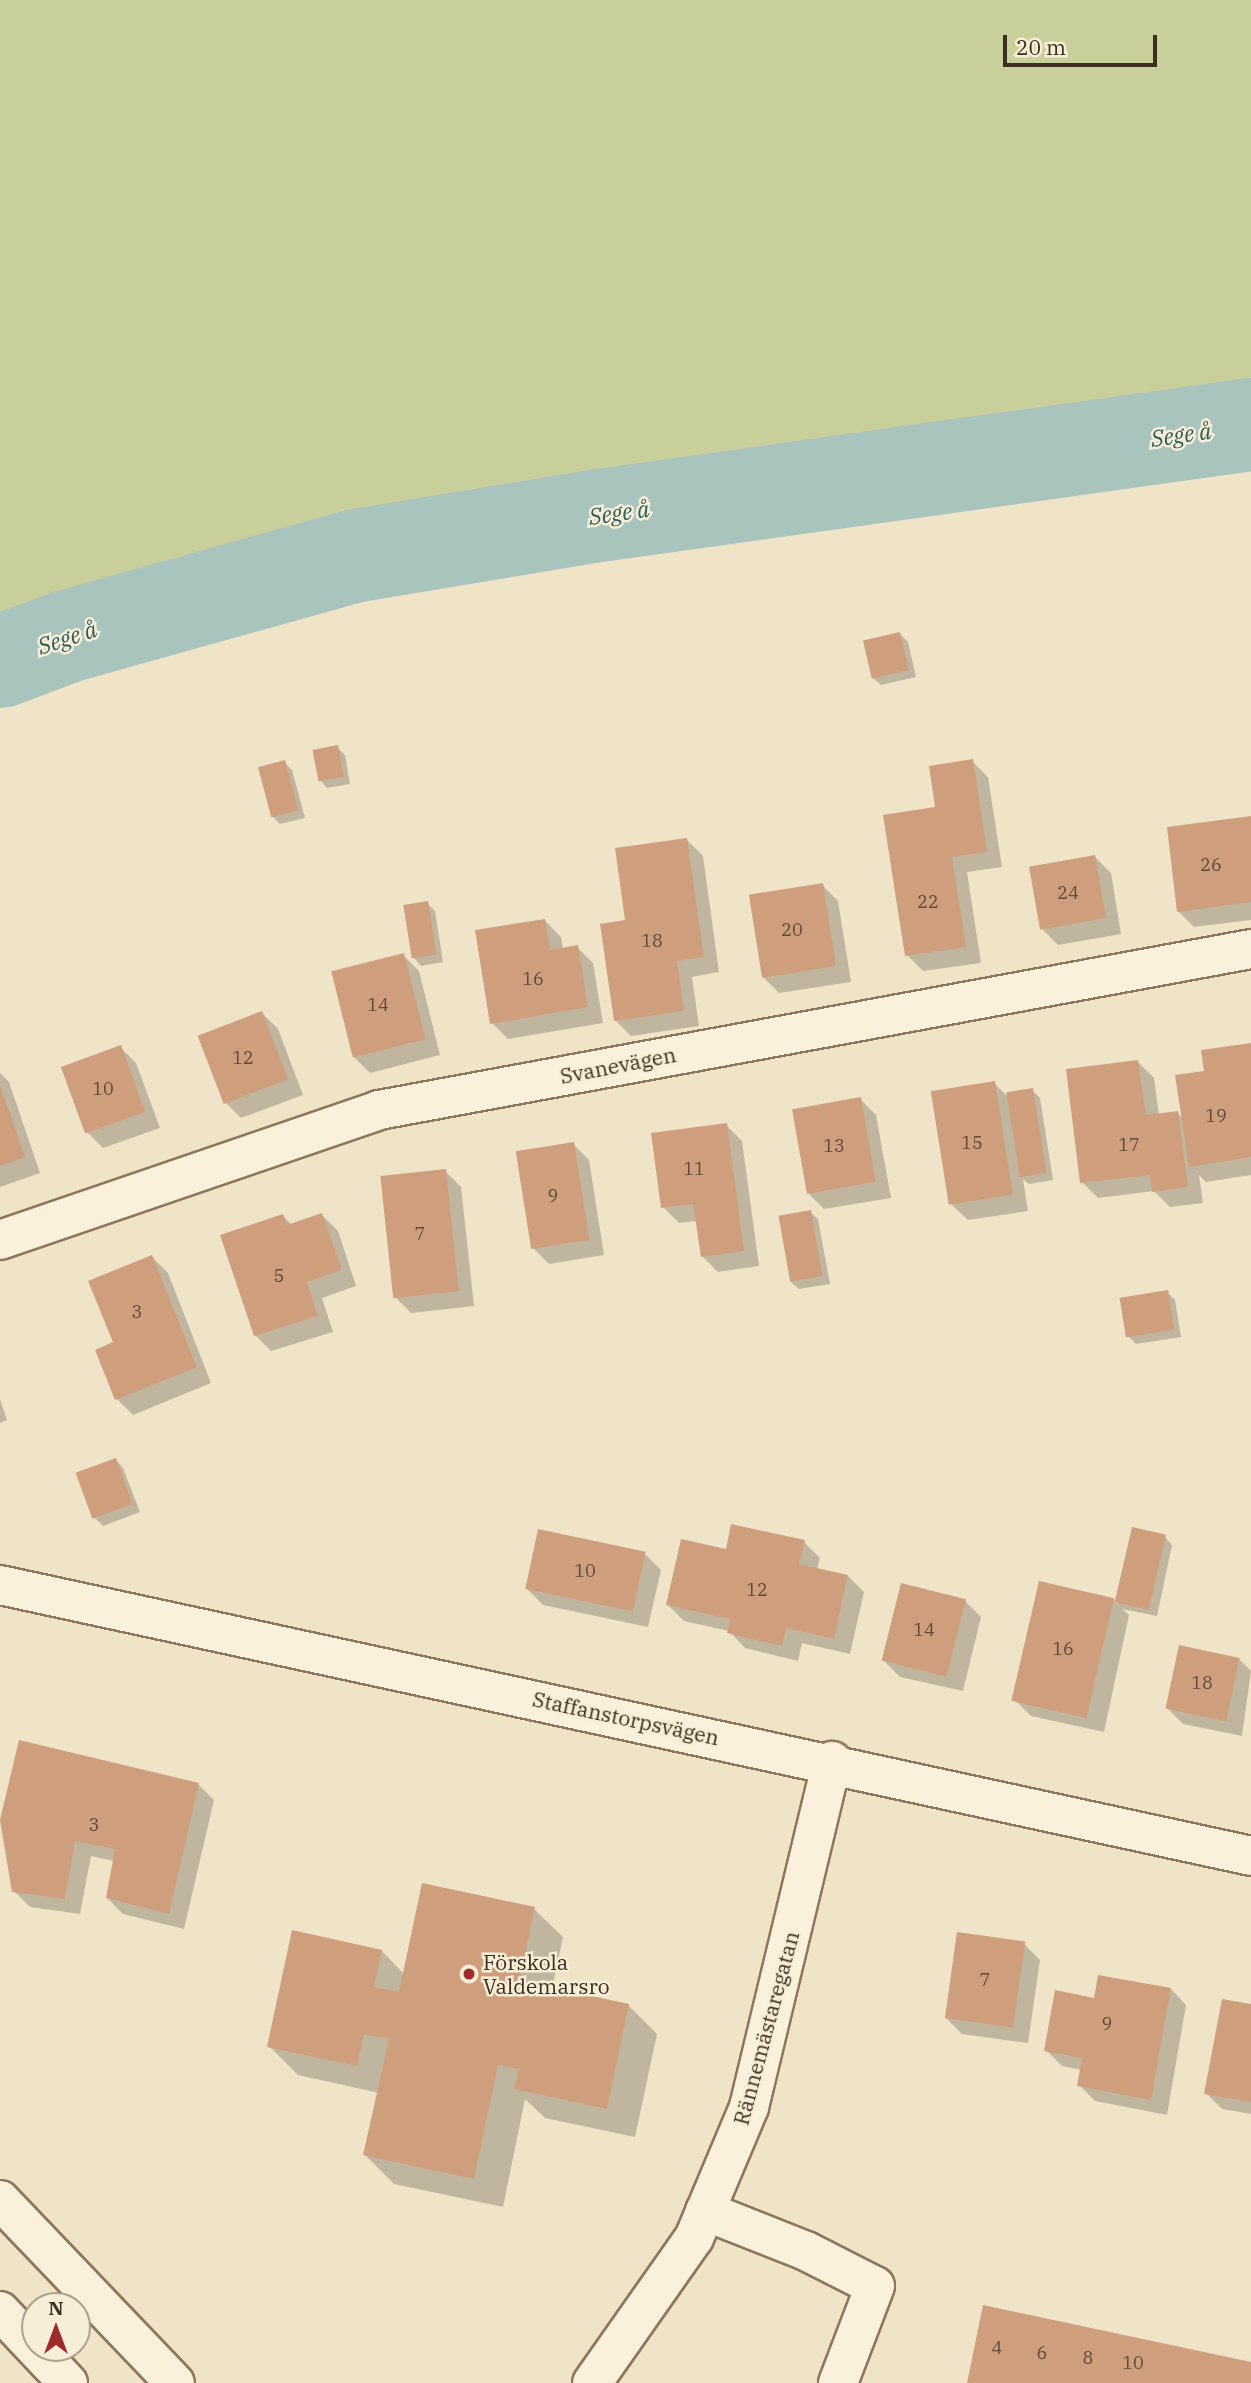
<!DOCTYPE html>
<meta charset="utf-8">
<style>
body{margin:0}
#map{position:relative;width:1251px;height:2383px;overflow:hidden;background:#f0e4c8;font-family:"IBM Plex Serif",serif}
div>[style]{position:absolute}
.green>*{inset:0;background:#c9cf9b}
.shadow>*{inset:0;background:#0003}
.river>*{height:93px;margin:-46.5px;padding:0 46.5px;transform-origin:46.5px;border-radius:46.5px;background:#a9c4bc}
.building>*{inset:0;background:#cf9f7d;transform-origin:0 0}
.roads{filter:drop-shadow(2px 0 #8d765c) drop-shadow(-2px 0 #8d765c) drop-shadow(0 2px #8d765c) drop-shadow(0 -2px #8d765c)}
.minor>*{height:38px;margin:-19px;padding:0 19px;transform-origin:19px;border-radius:19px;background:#faf1dc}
.dots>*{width:19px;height:19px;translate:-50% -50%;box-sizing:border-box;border:4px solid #f7eed8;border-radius:50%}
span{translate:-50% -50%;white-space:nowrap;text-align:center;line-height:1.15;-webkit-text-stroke:5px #f7eed8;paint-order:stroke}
.number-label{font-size:18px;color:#624a37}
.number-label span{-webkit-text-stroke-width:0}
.street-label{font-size:21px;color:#3d2e20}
.poi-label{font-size:21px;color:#3d2e20}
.left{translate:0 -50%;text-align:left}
.water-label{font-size:23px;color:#2f5d5a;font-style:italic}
.north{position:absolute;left:21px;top:2292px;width:70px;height:70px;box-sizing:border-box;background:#f7eed8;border:2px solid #ada18e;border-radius:50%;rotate:0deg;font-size:19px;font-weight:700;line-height:28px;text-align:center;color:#3d2e20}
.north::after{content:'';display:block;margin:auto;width:24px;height:32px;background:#9e2a2b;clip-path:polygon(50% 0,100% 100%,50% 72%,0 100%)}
.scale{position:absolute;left:1003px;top:35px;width:154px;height:32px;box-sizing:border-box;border:4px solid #3d2e20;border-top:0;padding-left:9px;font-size:21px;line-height:24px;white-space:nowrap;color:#3d2e20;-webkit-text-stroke:5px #f7eed8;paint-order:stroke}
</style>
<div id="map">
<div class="green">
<div style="clip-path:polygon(0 0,1251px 0,1251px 424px,599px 515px,357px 555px,66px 636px,0 661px)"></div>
</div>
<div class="shadow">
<div style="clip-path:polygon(900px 634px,908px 642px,916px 677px,881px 685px,873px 678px)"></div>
<div style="clip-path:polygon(337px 747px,345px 755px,350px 784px,327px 788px,320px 780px)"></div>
<div style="clip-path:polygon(972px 761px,988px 777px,1002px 867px,967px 872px,981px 963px,923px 971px,907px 955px,937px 808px)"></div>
<div style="clip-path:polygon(284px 762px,292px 770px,305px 818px,280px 824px,272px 816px)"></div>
<div style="clip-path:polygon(1251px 819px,1251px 920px,1194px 927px,1178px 911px)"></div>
<div style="clip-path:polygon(687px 840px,703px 856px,719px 972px,692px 977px,699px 1026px,631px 1036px,615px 1020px,627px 922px)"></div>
<div style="clip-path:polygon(1095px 857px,1111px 873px,1121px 934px,1058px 945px,1042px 929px)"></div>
<div style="clip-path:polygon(822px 885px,838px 901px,851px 982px,779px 993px,763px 977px)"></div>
<div style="clip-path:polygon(427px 903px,435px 911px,443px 962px,421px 966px,414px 958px)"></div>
<div style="clip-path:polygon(545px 921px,561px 937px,563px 950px,577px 947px,593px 963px,603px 1023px,508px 1039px,492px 1023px)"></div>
<div style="clip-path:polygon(403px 955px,419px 971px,440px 1055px,370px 1073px,354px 1057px)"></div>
<div style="clip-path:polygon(262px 1013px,278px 1029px,303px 1095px,241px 1118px,225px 1102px,200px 1037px)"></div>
<div style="clip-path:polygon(1251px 1044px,1251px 1175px,1206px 1182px,1199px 1175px,1203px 1203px,1170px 1207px,1154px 1191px,1098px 1198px,1082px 1182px,1138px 1062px,1154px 1078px,1159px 1115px,1178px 1113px,1183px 1119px)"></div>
<div style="clip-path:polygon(120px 1047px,136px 1063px,160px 1128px,103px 1148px,87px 1132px,63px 1068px)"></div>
<div style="clip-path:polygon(0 1073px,9px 1082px,40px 1173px,0 1187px)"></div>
<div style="clip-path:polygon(994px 1083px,1008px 1097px,1032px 1090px,1040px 1098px,1053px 1180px,1029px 1184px,1023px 1179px,1028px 1211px,968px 1220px,952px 1205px)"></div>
<div style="clip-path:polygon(860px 1099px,876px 1115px,891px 1198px,824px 1209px,808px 1193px)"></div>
<div style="clip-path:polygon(726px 1125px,742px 1141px,759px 1266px,718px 1272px,702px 1256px,697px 1221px,679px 1223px,663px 1207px)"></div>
<div style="clip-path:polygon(573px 1144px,589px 1160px,604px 1255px,549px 1264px,533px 1248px)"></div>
<div style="clip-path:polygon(445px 1171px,461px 1187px,474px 1306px,411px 1313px,395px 1297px)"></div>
<div style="clip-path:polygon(810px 1212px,818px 1219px,830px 1284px,799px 1289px,791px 1282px)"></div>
<div style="clip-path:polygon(322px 1215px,338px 1231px,356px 1286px,322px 1298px,333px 1332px,271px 1351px,255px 1335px,283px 1216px,292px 1225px)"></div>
<div style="clip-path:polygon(152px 1257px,168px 1273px,211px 1383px,133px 1415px,117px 1399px)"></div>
<div style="clip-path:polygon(1167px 1292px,1175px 1300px,1181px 1337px,1136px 1344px,1128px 1336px)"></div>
<div style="clip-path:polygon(0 1399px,7px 1420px,0 1423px)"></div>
<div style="clip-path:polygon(116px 1460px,123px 1468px,140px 1512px,103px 1526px,95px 1518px)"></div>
<div style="clip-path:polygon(1133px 1530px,1165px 1537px,1172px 1545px,1157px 1616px,1122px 1609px,1129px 1615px,1104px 1732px,1031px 1716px,1015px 1700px,1113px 1599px,1117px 1604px)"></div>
<div style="clip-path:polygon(804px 1542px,820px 1558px,817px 1570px,848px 1576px,864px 1592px,850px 1654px,802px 1643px,798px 1661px,745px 1648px,729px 1631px,684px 1621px,668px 1605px,727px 1551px)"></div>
<div style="clip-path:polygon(645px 1554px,661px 1570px,648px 1627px,543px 1605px,527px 1589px)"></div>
<div style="clip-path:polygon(965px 1601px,981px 1617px,963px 1691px,900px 1677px,884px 1661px)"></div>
<div style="clip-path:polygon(1239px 1659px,1251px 1671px,1242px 1736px,1183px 1724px,1167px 1708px)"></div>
<div style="clip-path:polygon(198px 1784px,214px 1800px,184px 1929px,123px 1914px,107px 1898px,114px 1861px,91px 1856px,80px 1914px,30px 1907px,14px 1891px,0 1807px,2px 1818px)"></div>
<div style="clip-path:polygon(534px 1909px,563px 1937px,552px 1989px,628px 2005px,657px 2034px,635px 2137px,545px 2118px,525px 2099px,503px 2207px,394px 2184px,365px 2155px,379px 2093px,298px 2075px,269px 2046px,382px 1951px,404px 1974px)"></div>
<div style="clip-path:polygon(1024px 1944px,1040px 1960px,1028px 2043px,962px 2034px,946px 2018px)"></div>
<div style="clip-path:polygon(1171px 1989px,1186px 2005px,1167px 2115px,1095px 2101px,1079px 2085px,1082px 2070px,1062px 2066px,1046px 2050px,1095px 2000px)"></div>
<div style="clip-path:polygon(1251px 2006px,1251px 2114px,1222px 2109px,1206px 2093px)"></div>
</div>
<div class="river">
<div style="left:0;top:661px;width:71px;rotate:-20.7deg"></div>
<div style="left:66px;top:636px;width:302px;rotate:-15.6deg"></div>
<div style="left:357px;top:555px;width:245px;rotate:-9.4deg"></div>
<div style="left:599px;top:515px;width:658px;rotate:-7.95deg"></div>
</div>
<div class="building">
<div style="left:900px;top:632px;width:39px;height:38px;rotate:77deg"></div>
<div style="left:338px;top:745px;width:32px;height:26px;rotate:79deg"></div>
<div style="clip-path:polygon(973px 759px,987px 852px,952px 857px,966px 947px,905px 956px,883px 815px,935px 807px,929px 766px)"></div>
<div style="left:285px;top:760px;width:52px;height:28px;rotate:75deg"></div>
<div style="clip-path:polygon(1251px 816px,1251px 902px,1177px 912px,1167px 827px)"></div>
<div style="clip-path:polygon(687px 838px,704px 957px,677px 961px,684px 1011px,614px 1021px,600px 924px,625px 920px,615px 848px)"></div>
<div style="left:1095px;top:855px;width:64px;height:67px;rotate:80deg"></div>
<div style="left:823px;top:883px;width:84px;height:75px;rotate:81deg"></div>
<div style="left:428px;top:901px;width:54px;height:25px;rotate:81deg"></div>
<div style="clip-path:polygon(545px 919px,550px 950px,578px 945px,588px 1007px,490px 1024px,475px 930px)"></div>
<div style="left:404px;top:953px;width:89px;height:75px;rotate:76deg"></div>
<div style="left:262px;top:1011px;width:73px;height:69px;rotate:69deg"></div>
<div style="clip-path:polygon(1251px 1043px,1251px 1157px,1189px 1167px,1175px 1075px,1204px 1071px,1201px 1050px)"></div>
<div style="left:121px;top:1045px;width:71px;height:64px;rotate:70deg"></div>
<div style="clip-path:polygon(1138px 1060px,1146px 1115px,1178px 1111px,1188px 1187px,1152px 1192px,1150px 1175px,1080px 1183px,1066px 1069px)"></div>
<div style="left:995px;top:1081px;width:115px;height:65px;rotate:81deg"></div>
<div style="clip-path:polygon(0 1085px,25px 1157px,0 1166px)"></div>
<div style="left:1033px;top:1088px;width:86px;height:27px;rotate:81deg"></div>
<div style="left:861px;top:1097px;width:86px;height:70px;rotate:80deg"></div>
<div style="clip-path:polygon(727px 1123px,744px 1251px,701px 1257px,693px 1204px,661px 1208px,651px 1133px)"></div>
<div style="left:574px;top:1142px;width:99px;height:59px;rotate:81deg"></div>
<div style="left:446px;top:1169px;width:123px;height:66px;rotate:84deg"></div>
<div style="left:811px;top:1210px;width:67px;height:33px;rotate:80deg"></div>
<div style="clip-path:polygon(322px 1213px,342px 1270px,307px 1282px,318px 1316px,254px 1336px,220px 1235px,283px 1214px,287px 1225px)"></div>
<div style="clip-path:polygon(152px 1255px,197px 1367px,115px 1400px,95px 1350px,113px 1342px,88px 1281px)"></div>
<div style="left:1168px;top:1290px;width:40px;height:49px;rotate:81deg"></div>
<div style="left:116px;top:1458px;width:49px;height:43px;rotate:70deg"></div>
<div style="clip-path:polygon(731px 1524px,805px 1540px,799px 1564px,848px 1575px,834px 1639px,786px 1628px,782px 1646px,727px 1633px,730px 1619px,666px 1605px,681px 1539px,726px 1549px)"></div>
<div style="left:1132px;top:1527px;width:35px;height:77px;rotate:13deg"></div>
<div style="left:538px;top:1529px;width:110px;height:61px;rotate:12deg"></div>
<div style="left:1039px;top:1581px;width:77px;height:123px;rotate:13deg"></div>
<div style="left:901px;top:1583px;width:67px;height:80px;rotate:14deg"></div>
<div style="left:1179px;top:1645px;width:62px;height:65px;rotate:12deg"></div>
<div style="clip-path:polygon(19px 1740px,199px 1783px,169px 1914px,106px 1898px,115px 1849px,75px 1841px,65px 1899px,12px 1892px,0 1820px)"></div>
<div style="clip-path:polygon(422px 1883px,535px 1907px,517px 1993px,533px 1997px,536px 1984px,629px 2004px,607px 2109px,514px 2089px,519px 2069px,498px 2065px,474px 2179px,363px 2155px,389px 2039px,364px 2034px,357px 2066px,267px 2047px,292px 1930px,382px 1950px,374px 1987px,399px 1992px)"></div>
<div style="left:957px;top:1932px;width:69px;height:87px;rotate:8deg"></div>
<div style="clip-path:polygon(1098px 1975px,1171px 1988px,1151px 2100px,1077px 2086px,1082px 2058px,1044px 2051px,1055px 1990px,1094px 1998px)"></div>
<div style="clip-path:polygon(1222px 1999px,1251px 2004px,1251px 2102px,1204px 2094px)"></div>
<div style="clip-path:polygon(983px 2305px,1251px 2362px,1251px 2383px,967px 2383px)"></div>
</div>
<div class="roads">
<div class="minor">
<div style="left:0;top:1240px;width:401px;rotate:-18.9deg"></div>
<div style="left:379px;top:1110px;width:887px;rotate:-10.46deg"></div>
<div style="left:0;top:1585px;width:1280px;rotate:12.22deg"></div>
<div style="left:0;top:2200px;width:253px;rotate:46.3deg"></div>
<div style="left:705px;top:2211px;width:109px;rotate:21.6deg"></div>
<div style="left:806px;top:2251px;width:77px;rotate:26.9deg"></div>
<div style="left:875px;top:2286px;width:104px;rotate:110.9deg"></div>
<div style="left:0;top:2311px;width:99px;rotate:46.6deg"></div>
<div style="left:592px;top:2383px;width:177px;rotate:-54.9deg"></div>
<div style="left:694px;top:2238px;width:142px;rotate:-67.2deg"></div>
<div style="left:749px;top:2107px;width:356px;rotate:-76.5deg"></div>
</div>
</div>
<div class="dots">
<div style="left:469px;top:1974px;background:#9e2a2b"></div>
</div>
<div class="number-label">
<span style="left:1211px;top:865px">26</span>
<span style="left:1068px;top:893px">24</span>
<span style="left:928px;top:902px">22</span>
<span style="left:792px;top:930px">20</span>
<span style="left:652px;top:941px">18</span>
<span style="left:533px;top:979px">16</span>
<span style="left:378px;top:1005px">14</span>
<span style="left:243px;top:1058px">12</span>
<span style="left:103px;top:1089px">10</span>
<span style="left:1216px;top:1116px">19</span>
<span style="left:972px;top:1143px">15</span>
<span style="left:1129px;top:1145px">17</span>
<span style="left:834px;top:1146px">13</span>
<span style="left:694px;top:1169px">11</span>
<span style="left:553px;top:1196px">9</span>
<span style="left:420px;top:1234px">7</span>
<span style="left:279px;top:1276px">5</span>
<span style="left:137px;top:1312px">3</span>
<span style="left:585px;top:1571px">10</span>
<span style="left:757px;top:1590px">12</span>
<span style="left:924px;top:1630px">14</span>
<span style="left:1063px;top:1649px">16</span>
<span style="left:1202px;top:1683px">18</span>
<span style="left:94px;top:1825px">3</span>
<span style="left:985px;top:1980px">7</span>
<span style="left:1107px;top:2024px">9</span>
<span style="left:997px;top:2348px">4</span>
<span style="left:1042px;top:2353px">6</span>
<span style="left:1088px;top:2358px">8</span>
<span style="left:1133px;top:2363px">10</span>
</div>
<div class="street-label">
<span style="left:618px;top:1065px;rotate:-11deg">Svanevägen</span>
<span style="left:626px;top:1718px;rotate:12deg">Staffanstorpsvägen</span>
<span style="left:766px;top:2028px;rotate:-75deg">Rännemästaregatan</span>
</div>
<div class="poi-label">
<span class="left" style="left:483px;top:1974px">Förskola<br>Valdemarsro</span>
</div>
<div class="water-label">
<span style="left:1181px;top:434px;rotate:-8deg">Sege å</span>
<span style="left:619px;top:512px;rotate:-8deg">Sege å</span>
<span style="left:67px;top:637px;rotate:-18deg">Sege å</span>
</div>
<div class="north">N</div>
<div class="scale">20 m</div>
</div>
